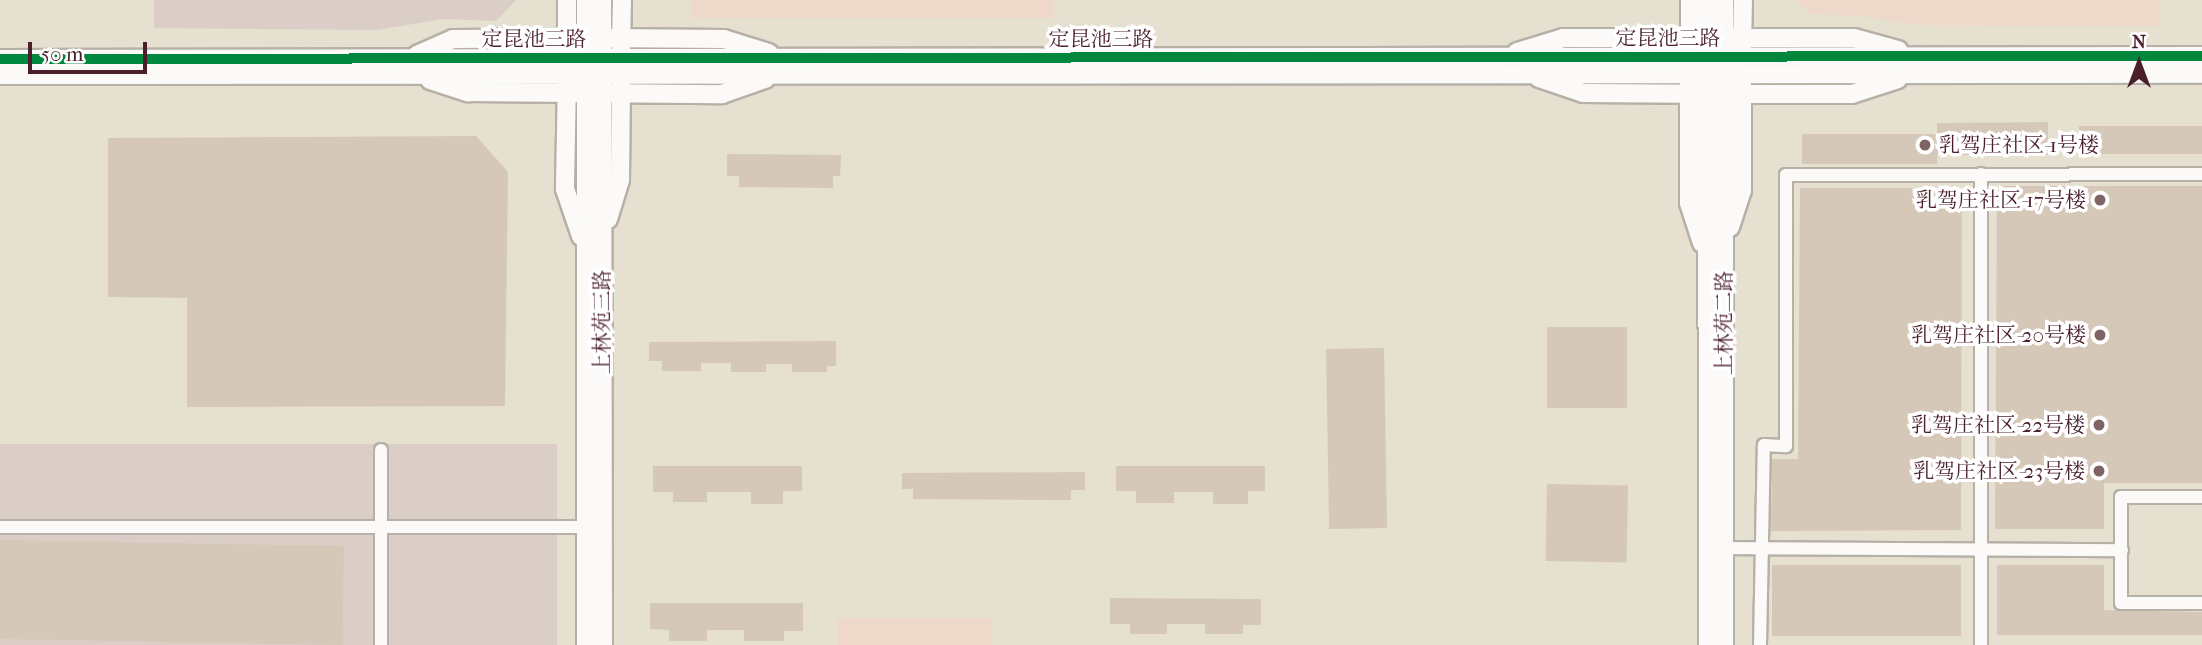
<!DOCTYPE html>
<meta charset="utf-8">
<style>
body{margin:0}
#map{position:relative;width:2202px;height:645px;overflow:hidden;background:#e5e0d0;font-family:"IM FELL French Canon","Noto Serif SC",serif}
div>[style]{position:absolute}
.built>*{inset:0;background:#eed8ca;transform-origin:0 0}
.industrial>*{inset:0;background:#dacec7;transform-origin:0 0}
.building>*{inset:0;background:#d6c8b8;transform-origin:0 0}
.roads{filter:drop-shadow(2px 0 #b7b0a7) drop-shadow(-2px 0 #b7b0a7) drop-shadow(0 2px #b7b0a7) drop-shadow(0 -2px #b7b0a7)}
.street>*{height:12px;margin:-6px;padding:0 6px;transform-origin:6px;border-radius:6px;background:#fbfaf8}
.secondary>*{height:18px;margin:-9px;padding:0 9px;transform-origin:9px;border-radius:9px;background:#fbfaf8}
.cycleway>*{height:10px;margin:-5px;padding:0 5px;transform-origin:5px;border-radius:5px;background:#00873e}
.dots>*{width:19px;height:19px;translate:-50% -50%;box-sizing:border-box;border:4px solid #fff;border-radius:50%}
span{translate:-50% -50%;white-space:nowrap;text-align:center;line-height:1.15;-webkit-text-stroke:7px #fff;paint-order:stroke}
.street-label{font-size:21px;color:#4a1f2b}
.poi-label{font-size:21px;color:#4a1f2b}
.left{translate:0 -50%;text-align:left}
.right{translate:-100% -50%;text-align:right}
.north{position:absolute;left:2104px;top:28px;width:70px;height:70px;-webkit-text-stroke:5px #fff;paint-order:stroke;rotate:0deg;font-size:19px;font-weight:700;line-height:28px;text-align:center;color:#4a1f2b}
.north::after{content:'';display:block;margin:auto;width:24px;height:32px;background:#4a1f2b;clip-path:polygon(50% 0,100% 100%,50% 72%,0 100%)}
.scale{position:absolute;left:28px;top:42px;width:119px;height:32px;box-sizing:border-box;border:4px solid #4a1f2b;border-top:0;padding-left:9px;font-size:21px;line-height:24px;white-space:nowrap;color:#4a1f2b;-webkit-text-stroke:5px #fff;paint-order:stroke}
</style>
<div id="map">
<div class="built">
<div style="left:691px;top:0;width:362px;height:18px"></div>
<div style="clip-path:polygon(1795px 0,2159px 0,2159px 26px,1923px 25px,1858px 16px,1809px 14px)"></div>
<div style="left:838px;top:618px;width:153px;height:27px"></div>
</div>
<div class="industrial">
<div style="clip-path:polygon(154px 0,516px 0,496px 21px,443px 19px,377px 30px,154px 28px)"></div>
<div style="left:0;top:444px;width:557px;height:201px"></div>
</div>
<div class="building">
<div style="clip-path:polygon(2048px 122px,2048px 155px,1937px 155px,1937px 164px,1802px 164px,1802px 134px,1937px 134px,1937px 123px)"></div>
<div style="left:2079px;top:126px;width:123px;height:28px"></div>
<div style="clip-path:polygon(476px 136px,508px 172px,505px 406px,187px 407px,187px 298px,108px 297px,108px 138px)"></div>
<div style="clip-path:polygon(727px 154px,841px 155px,840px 176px,833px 176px,833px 188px,739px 187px,739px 176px,727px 176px)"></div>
<div style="clip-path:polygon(1997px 186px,2202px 186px,2202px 483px,2104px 483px,2104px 529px,1995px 529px)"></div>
<div style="clip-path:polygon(1800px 188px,1962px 188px,1961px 530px,1771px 531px,1772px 459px,1798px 459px)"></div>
<div style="left:1547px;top:327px;width:80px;height:81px"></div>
<div style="clip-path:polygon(836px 341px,836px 366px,827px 366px,827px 372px,792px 372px,792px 364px,766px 364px,766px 372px,731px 372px,731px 363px,701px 363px,701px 371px,662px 371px,662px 361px,649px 361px,649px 342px)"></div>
<div style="left:1384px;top:348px;width:180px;height:58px;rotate:89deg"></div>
<div style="clip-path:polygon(653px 466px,802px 466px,802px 491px,783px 491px,783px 504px,751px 504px,751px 492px,707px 492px,707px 502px,673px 502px,673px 492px,653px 492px)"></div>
<div style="clip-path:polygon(1116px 466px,1265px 466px,1265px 491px,1248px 491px,1248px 504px,1213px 504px,1213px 492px,1174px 492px,1174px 503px,1136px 503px,1136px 491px,1116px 491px)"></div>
<div style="clip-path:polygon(1085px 472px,1085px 490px,1071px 490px,1071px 500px,913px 499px,913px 489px,902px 489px,902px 473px)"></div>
<div style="left:1547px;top:484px;width:81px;height:77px;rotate:1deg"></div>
<div style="left:344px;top:546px;width:99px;height:344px;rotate:91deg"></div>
<div style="left:1772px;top:565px;width:189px;height:71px"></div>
<div style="clip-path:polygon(1997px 565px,2104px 565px,2104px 610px,2202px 612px,2202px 635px,1997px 635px)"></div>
<div style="clip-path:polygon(1110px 598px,1261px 599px,1261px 625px,1243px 625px,1243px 634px,1205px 634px,1205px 624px,1167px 624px,1167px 634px,1130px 634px,1130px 624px,1110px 624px)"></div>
<div style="clip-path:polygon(650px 603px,803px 603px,803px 631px,784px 631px,784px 641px,744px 641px,744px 630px,707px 630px,707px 641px,669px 641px,669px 630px,650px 629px)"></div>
</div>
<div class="roads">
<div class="street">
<div style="left:2202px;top:497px;width:81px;rotate:180deg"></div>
<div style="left:2121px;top:497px;width:106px;rotate:90deg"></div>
<div style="left:2121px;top:603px;width:81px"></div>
<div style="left:0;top:527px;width:592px"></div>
<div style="left:1718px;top:548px;width:404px;rotate:0.3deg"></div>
<div style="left:381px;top:645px;width:195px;rotate:-90deg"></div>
<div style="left:1760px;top:645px;width:200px;rotate:-88.9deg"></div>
<div style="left:1764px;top:445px;width:22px;rotate:3deg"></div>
<div style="left:1786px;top:446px;width:271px;rotate:-90deg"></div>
<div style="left:1786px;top:175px;width:416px;rotate:-0.1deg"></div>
<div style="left:1981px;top:645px;width:471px;rotate:-90deg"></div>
</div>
<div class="secondary">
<div style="left:586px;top:0;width:645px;rotate:90deg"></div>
<div style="left:602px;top:0;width:645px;rotate:89.91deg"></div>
<div style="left:1707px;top:0;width:645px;rotate:89.91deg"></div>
<div style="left:1742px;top:47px;width:47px;rotate:-88.8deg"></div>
<div style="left:567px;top:49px;width:49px;rotate:-90deg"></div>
<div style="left:1690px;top:49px;width:49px;rotate:-90deg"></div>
<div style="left:621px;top:50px;width:50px;rotate:-88.9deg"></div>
<div style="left:1517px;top:52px;width:48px;rotate:-16.9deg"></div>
<div style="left:1563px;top:38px;width:291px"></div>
<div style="left:1854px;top:38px;width:46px;rotate:15.3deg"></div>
<div style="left:417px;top:55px;width:39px;rotate:-24deg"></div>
<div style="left:453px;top:39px;width:150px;rotate:-0.4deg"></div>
<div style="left:603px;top:38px;width:121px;rotate:0.5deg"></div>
<div style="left:724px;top:39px;width:47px;rotate:17.3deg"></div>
<div style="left:0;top:59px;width:2202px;rotate:-0.08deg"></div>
<div style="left:0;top:75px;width:2202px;rotate:-0.03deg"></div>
<div style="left:1539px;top:78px;width:46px;rotate:18.8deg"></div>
<div style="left:1583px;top:93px;width:141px;rotate:0.4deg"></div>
<div style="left:1724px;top:94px;width:128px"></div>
<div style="left:1852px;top:94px;width:48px;rotate:-18.1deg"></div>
<div style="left:430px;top:80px;width:40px;rotate:18deg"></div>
<div style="left:468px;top:92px;width:254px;rotate:0.5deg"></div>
<div style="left:722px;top:94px;width:46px;rotate:-19.2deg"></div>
<div style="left:567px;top:80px;width:109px;rotate:91.1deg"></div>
<div style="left:565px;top:189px;width:50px;rotate:71.2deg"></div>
<div style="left:1689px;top:84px;width:119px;rotate:90deg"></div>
<div style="left:1689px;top:203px;width:42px;rotate:72deg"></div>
<div style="left:608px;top:219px;width:41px;rotate:-72.9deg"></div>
<div style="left:620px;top:180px;width:99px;rotate:-89.4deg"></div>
<div style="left:1730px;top:227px;width:38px;rotate:-72deg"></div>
<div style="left:1742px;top:191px;width:106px;rotate:-90deg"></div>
<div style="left:1724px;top:645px;width:645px;rotate:-90deg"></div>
</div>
</div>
<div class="cycleway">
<div style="left:0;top:59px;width:2202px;rotate:-0.08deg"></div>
</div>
<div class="dots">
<div style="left:1925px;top:145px;background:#806365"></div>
<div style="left:2100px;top:200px;background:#806365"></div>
<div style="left:2100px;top:335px;background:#806365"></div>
<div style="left:2099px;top:425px;background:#806365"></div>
<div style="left:2099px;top:471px;background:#806365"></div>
</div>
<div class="street-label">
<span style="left:1668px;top:38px">定昆池三路</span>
<span style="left:534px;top:39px">定昆池三路</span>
<span style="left:1101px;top:39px">定昆池三路</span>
<span style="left:602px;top:322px;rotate:-90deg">上林苑三路</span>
<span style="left:1724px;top:323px;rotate:-90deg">上林苑二路</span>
</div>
<div class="poi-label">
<span class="left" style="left:1939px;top:145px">乳驾庄社区-1号楼</span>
<span class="right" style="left:2086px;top:200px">乳驾庄社区-17号楼</span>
<span class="right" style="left:2086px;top:335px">乳驾庄社区-20号楼</span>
<span class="right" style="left:2085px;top:425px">乳驾庄社区-22号楼</span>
<span class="right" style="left:2085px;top:471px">乳驾庄社区-23号楼</span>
</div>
<div class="north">N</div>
<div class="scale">50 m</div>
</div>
